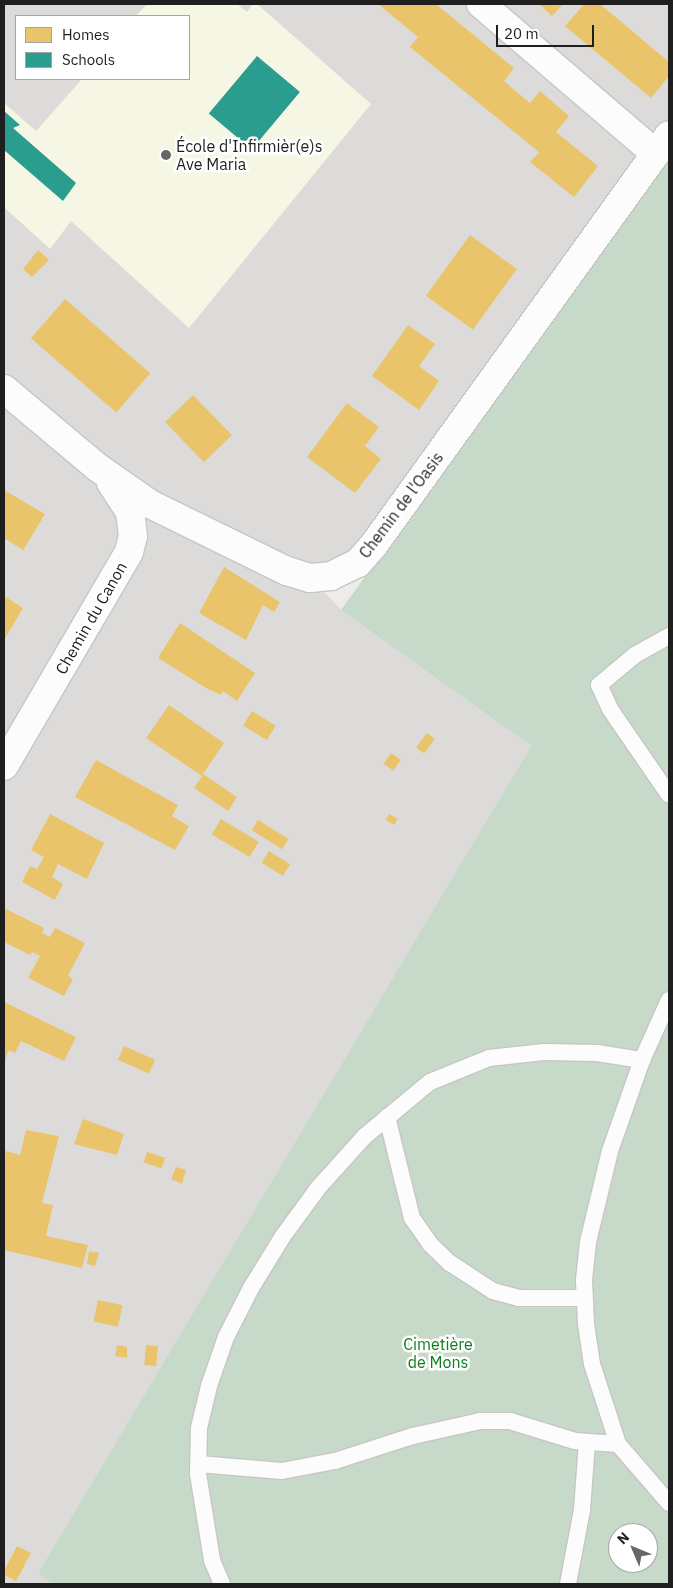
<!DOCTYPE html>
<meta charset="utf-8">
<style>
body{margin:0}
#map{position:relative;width:673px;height:1588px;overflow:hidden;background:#eeece8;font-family:"IBM Plex Sans",sans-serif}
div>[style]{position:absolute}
.residential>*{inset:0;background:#dddbd9}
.education>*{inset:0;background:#f6f6e4}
.religious>*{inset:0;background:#dcdbd9}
.cemetery>*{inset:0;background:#c7d9c8}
.homes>*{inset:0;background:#e9c46a;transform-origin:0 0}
.schools>*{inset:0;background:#2a9d8f;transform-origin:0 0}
.roads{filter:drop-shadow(1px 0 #c6c6c4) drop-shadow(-1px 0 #c6c6c4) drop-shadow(0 1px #c6c6c4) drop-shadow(0 -1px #c6c6c4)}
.service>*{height:16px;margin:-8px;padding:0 8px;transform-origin:8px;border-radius:8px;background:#fcfcfc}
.minor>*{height:28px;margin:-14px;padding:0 14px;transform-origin:14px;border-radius:14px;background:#fcfcfc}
.dots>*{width:14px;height:14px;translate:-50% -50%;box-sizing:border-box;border:2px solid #fff;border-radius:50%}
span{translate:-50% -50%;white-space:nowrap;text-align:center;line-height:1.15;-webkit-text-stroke:5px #fff;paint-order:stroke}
.poi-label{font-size:16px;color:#1f1f1f}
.left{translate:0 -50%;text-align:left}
.street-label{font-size:16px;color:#1f1f1f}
.park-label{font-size:16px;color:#0c7f1b}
.frame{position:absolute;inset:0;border:5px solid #1f1f1f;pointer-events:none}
.legend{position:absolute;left:15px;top:15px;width:175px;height:65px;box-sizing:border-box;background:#fff;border:1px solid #a5a5a5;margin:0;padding:6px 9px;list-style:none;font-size:15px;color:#1f1f1f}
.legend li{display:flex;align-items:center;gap:10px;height:25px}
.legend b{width:25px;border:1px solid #a5a5a5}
.north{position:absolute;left:608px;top:1523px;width:50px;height:50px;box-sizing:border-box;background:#fff;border:1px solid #a5a5a5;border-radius:50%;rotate:315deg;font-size:14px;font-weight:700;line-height:20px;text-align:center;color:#1f1f1f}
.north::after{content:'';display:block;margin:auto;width:18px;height:22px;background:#676765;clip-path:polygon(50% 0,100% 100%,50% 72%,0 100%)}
.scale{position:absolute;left:496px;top:25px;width:98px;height:22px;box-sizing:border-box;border:2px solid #1f1f1f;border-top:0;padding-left:6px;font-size:15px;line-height:18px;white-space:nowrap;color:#1f1f1f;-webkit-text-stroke:4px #fff;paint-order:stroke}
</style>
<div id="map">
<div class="residential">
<div style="clip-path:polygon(evenodd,4px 4px,669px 4px,669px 135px,373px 546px,311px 578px,341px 610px,531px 746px,38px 1573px,52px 1584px,4px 1584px,4px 4px,16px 16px,189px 16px,189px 79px,16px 79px,16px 16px)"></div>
</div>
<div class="education">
<div style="clip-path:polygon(evenodd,4px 4px,237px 4px,247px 12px,253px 4px,257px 4px,371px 104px,189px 328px,71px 221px,50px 249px,4px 207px,4px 4px,16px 16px,189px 16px,189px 79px,16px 79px,16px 16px)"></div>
</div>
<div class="religious">
<div style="clip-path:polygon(4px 4px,147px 4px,136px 16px,16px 16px,16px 79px,82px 79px,36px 131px,4px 103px)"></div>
</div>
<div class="cemetery">
<div style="clip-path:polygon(evenodd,669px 157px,669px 1584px,52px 1584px,38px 1573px,531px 746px,341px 610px,669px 157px,618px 1533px,648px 1533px,648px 1563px,618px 1563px,618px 1533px)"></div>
</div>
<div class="homes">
<div style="clip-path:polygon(378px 4px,436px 4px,514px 68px,504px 81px,530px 103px,540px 91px,569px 116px,556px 132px,598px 166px,574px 197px,530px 162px,539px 152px,410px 47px,418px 37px)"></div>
<div style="clip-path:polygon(539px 4px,563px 4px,552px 16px)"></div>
<div style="clip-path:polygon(584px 4px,600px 4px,669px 62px,669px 76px,651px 98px,565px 26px)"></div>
<div style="left:470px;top:235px;width:58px;height:75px;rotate:36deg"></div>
<div style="clip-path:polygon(38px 250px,49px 260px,32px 277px,23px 269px)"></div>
<div style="left:65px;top:299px;width:113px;height:52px;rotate:41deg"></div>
<div style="clip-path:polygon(408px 325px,435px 344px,419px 366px,439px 381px,419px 410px,372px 376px)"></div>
<div style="left:193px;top:395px;width:56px;height:39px;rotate:46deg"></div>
<div style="clip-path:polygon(347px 403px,379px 427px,365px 446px,381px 459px,355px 493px,307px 457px)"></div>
<div style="clip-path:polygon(4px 490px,45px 514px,23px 550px,4px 538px)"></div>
<div style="clip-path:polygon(224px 567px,280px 602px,274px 612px,263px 605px,246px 640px,199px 613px)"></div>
<div style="clip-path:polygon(4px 596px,23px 608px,4px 640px)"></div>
<div style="clip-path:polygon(180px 623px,255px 673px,237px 701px,223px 691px,221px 695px,206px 688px,158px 658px)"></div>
<div style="clip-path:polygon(169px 705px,224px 743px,203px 774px,237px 797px,228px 811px,194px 788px,202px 776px,146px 738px)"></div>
<div style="left:252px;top:711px;width:28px;height:17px;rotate:32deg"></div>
<div style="left:427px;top:733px;width:10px;height:18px;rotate:37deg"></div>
<div style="left:391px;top:753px;width:12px;height:13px;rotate:35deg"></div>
<div style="clip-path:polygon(96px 760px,178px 805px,172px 816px,189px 826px,175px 850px,75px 797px)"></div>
<div style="clip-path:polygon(50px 814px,104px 843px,87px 879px,58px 864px,52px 877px,63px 884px,55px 900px,22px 882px,30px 866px,37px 869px,44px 857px,31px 850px)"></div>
<div style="left:389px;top:814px;width:10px;height:7px;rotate:29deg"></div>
<div style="left:221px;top:819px;width:44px;height:18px;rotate:31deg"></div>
<div style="left:258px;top:820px;width:36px;height:12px;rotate:32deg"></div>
<div style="left:269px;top:851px;width:25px;height:14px;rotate:32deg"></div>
<div style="clip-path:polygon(4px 908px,44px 928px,42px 933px,50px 937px,55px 928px,85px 943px,68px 976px,73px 979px,64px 996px,28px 978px,40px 956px,32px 952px,30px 955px,4px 942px)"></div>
<div style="clip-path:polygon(4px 1002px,76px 1037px,64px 1061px,21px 1041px,15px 1053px,9px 1050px,4px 1062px)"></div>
<div style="left:124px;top:1046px;width:34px;height:15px;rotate:24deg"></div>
<div style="clip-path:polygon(83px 1119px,124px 1134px,117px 1155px,74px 1144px)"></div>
<div style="clip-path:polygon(26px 1130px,59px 1136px,42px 1203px,53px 1205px,46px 1236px,88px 1245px,82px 1268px,4px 1250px,4px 1161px,6px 1151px,20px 1155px)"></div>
<div style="left:147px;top:1152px;width:19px;height:11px;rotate:18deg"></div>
<div style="clip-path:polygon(176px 1167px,186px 1170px,182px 1184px,171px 1179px)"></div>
<div style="clip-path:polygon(89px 1251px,99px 1253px,95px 1266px,87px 1264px)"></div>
<div style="left:98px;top:1300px;width:25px;height:22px;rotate:12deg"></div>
<div style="clip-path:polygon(117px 1345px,127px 1347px,127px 1358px,115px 1356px)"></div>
<div style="left:146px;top:1345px;width:12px;height:20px;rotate:5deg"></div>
<div style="clip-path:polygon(17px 1546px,31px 1553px,16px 1581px,4px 1575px,4px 1571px)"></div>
</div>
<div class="schools">
<div style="left:257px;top:56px;width:56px;height:75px;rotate:40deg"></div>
<div style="clip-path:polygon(4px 111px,20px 125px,13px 128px,76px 183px,63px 201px,4px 150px)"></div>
</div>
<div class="roads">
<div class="service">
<div style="left:669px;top:636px;width:39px;rotate:151deg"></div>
<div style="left:635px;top:655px;width:47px;rotate:140.2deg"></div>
<div style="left:599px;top:685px;width:26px;rotate:65deg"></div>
<div style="left:610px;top:709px;width:104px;rotate:55.5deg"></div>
<div style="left:669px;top:1000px;width:66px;rotate:114.2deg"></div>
<div style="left:642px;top:1060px;width:96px;rotate:109.4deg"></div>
<div style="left:610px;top:1151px;width:94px;rotate:103.6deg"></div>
<div style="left:588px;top:1242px;width:38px;rotate:96deg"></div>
<div style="left:584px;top:1280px;width:44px;rotate:87.4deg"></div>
<div style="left:586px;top:1324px;width:40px;rotate:81.5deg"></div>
<div style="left:592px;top:1364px;width:84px;rotate:72deg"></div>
<div style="left:618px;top:1444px;width:78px;rotate:49.2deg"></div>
<div style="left:387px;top:1117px;width:104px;rotate:76.1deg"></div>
<div style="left:412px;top:1218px;width:32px;rotate:55deg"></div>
<div style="left:430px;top:1244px;width:28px;rotate:44deg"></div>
<div style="left:450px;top:1263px;width:51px;rotate:33.1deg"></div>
<div style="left:493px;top:1291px;width:27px;rotate:15deg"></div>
<div style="left:519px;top:1298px;width:65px"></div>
<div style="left:199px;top:1464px;width:83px;rotate:4.8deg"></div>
<div style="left:282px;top:1471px;width:54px;rotate:-10.7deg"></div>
<div style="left:335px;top:1461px;width:82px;rotate:-17.8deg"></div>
<div style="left:413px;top:1436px;width:69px;rotate:-12.6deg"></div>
<div style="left:480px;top:1421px;width:30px"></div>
<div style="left:510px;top:1421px;width:68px;rotate:17.1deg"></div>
<div style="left:575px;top:1441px;width:43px;rotate:4deg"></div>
<div style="left:222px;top:1584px;width:26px;rotate:-113deg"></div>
<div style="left:212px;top:1560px;width:87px;rotate:-99.2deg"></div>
<div style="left:198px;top:1474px;width:46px;rotate:-88.8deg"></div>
<div style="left:199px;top:1428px;width:43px;rotate:-76.6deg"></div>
<div style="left:209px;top:1386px;width:52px;rotate:-70.9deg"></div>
<div style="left:226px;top:1337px;width:55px;rotate:-63deg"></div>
<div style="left:251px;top:1288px;width:61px;rotate:-58.4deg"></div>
<div style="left:283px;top:1236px;width:61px;rotate:-53.7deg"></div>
<div style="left:319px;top:1187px;width:69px;rotate:-48deg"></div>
<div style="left:365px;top:1136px;width:85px;rotate:-39.7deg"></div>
<div style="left:430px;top:1082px;width:64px;rotate:-22.1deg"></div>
<div style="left:489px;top:1058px;width:55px;rotate:-6.2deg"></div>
<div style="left:544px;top:1052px;width:53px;rotate:1.1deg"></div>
<div style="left:597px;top:1053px;width:46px;rotate:8.8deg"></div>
<div style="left:568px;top:1584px;width:75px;rotate:-79.3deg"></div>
<div style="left:582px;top:1510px;width:68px;rotate:-85.8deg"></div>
</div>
<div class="minor">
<div style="left:481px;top:4px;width:230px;rotate:40.6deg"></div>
<div style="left:4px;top:389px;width:121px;rotate:40deg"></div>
<div style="left:97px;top:467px;width:65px;rotate:34.9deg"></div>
<div style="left:150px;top:504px;width:153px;rotate:26.1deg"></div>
<div style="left:287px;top:571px;width:24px;rotate:17deg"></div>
<div style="left:310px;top:578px;width:21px;rotate:-5deg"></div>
<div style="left:331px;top:576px;width:30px;rotate:-26deg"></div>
<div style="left:358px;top:563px;width:23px;rotate:-49deg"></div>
<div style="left:373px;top:546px;width:506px;rotate:-54.24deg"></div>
<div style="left:4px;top:766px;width:248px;rotate:-59.7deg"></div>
<div style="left:129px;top:552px;width:16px;rotate:-76deg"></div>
<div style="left:133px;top:536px;width:24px;rotate:-97deg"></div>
<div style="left:130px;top:512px;width:35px;rotate:-123deg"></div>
</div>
</div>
<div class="dots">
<div style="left:166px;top:155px;background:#676765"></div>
</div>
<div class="poi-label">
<span class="left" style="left:176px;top:155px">École d'Infirmièr(e)s<br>Ave Maria</span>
</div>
<div class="street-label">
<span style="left:401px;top:505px;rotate:-53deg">Chemin de l'Oasis</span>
<span style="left:91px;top:618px;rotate:-60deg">Chemin du Canon</span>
</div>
<div class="park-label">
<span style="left:438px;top:1353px">Cimetière<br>de Mons</span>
</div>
<div class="frame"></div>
<ul class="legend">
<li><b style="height:14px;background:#e9c46a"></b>Homes</li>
<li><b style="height:14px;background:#2a9d8f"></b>Schools</li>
</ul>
<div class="north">N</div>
<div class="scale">20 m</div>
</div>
